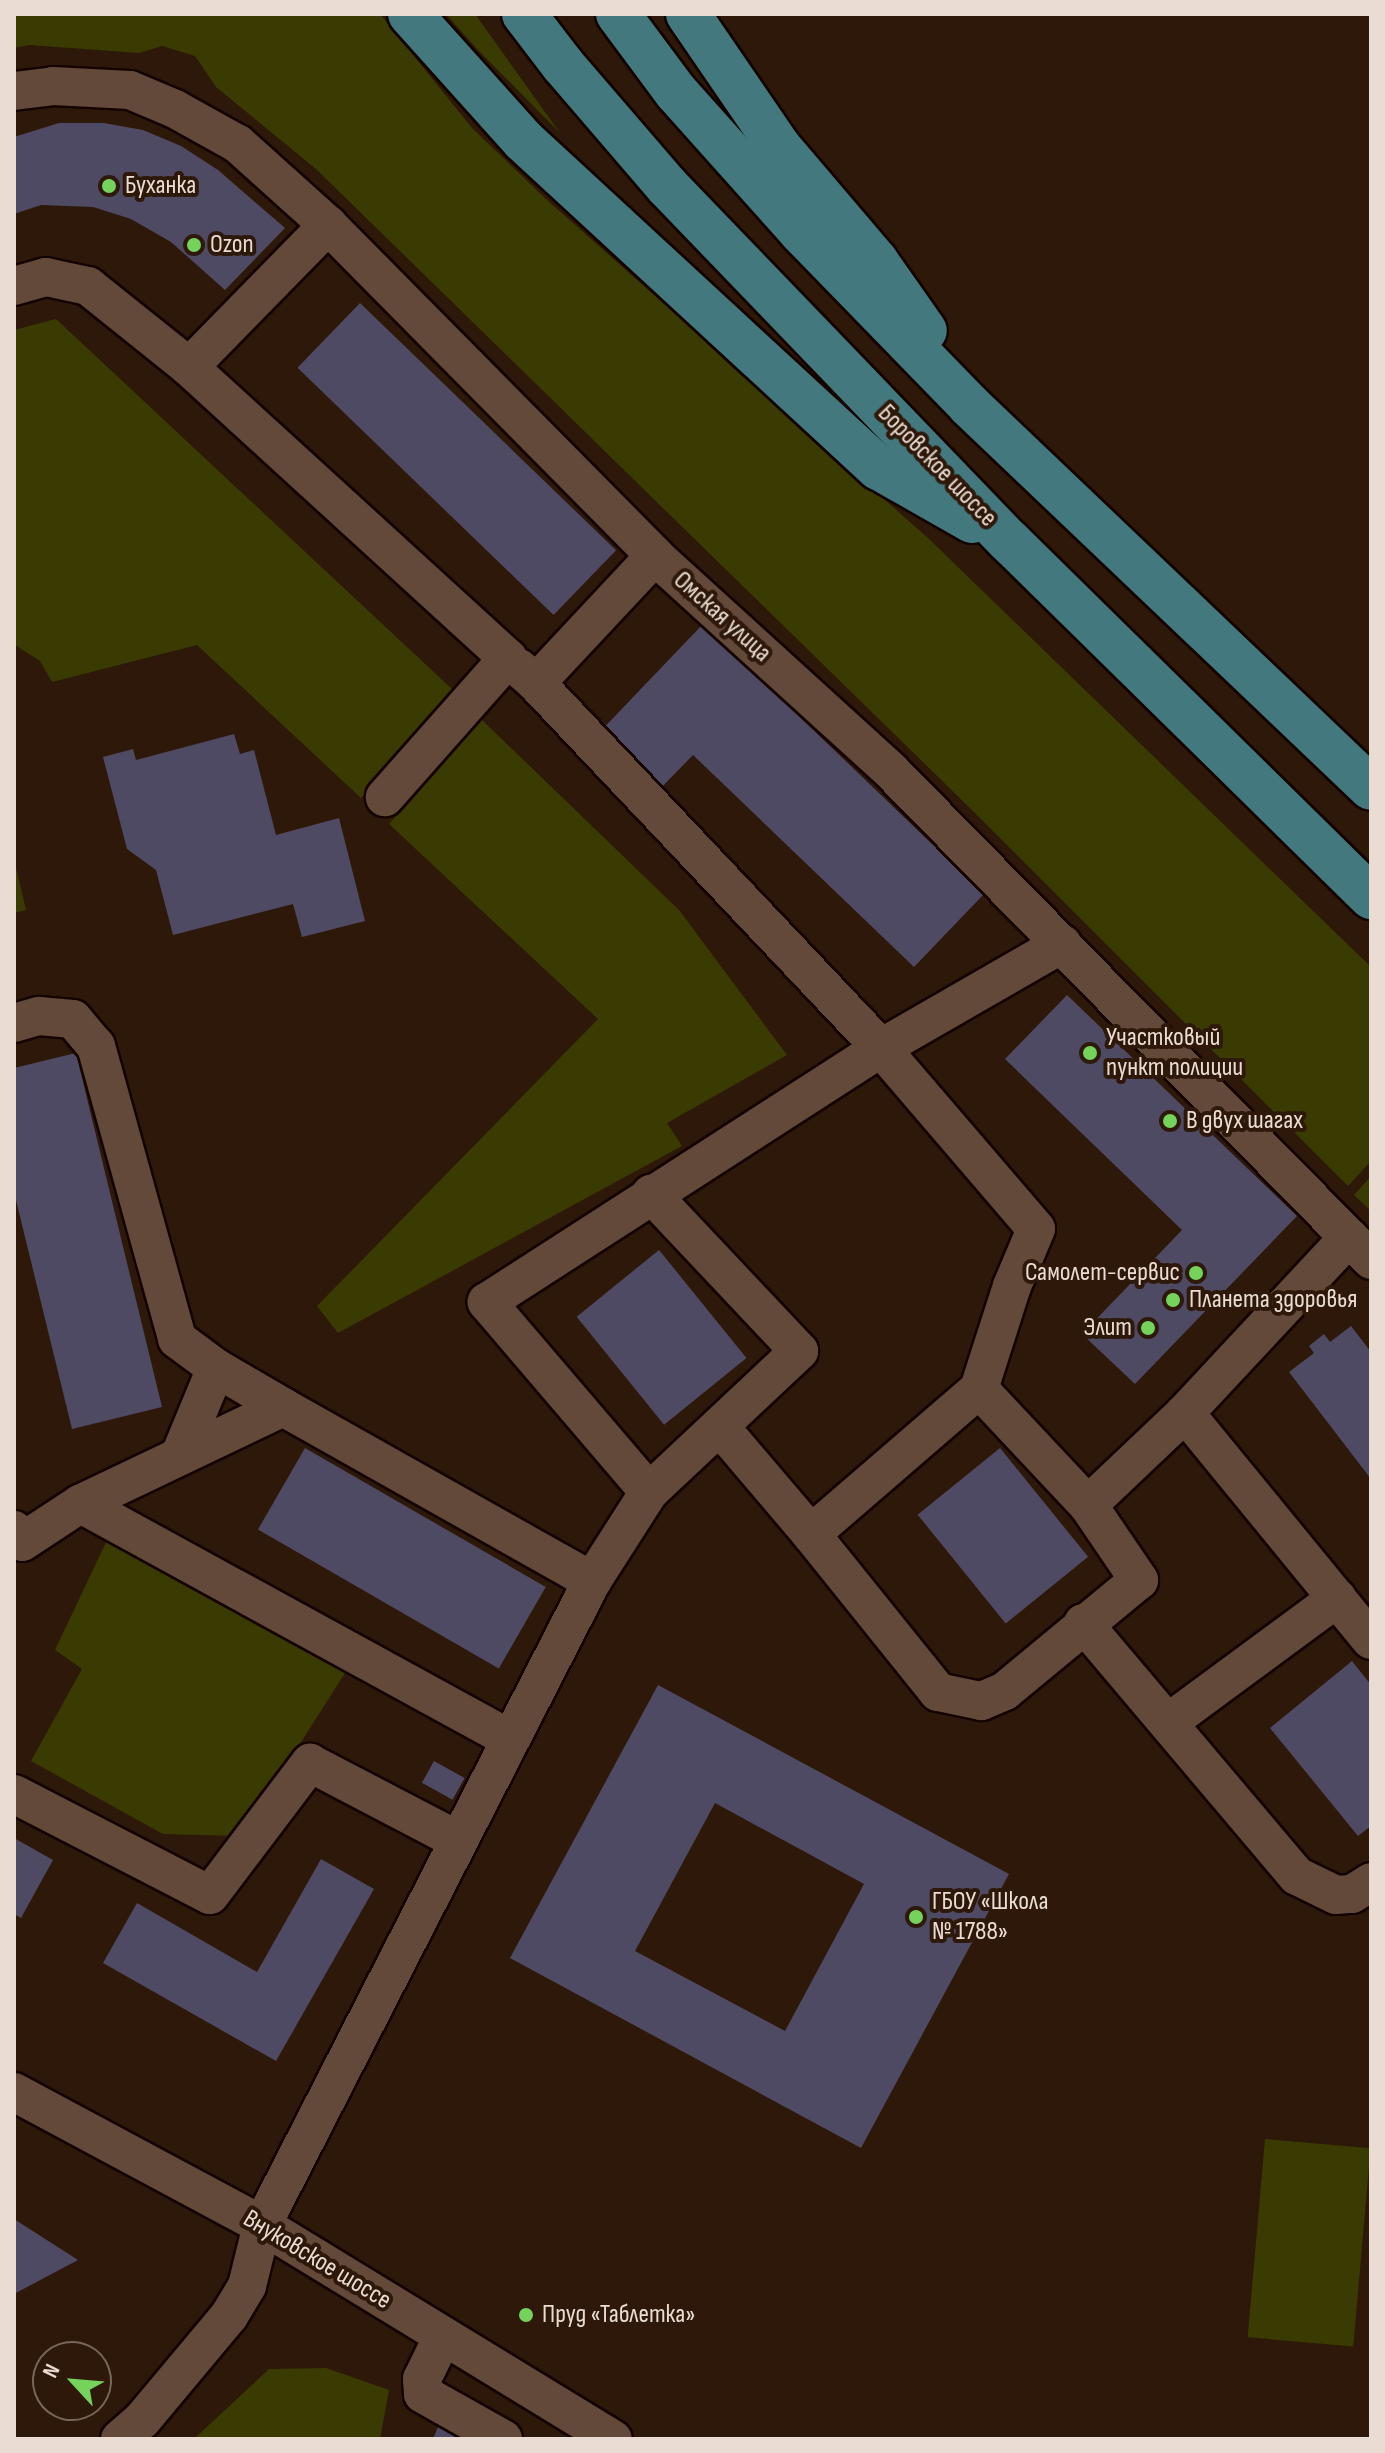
<!DOCTYPE html>
<meta charset="utf-8">
<style>
body{margin:0}
#map{position:relative;width:1385px;height:2453px;overflow:hidden;background:#2d180a;font-family:"Sofia Sans Condensed",sans-serif}
div>[style]{position:absolute}
.green>*{inset:0;background:#3a3b02;transform-origin:0 0}
.building>*{inset:0;background:#4f4a63;transform-origin:0 0}
.roads{filter:drop-shadow(2px 0 #140300) drop-shadow(-2px 0 #140300) drop-shadow(0 2px #140300) drop-shadow(0 -2px #140300)}
.minor>*{height:38px;margin:-19px;padding:0 19px;transform-origin:19px;border-radius:19px;background:#624939}
.major>*{height:44px;margin:-22px;padding:0 22px;transform-origin:22px;border-radius:22px;background:#43787f}
.dots>*{width:22px;height:22px;translate:-50% -50%;box-sizing:border-box;border:4px solid #2d180a;border-radius:50%}
span{translate:-50% -50%;white-space:nowrap;text-align:center;line-height:1.15;-webkit-text-stroke:8px #2d180a;paint-order:stroke}
.poi-label{font-size:26px;color:#ebdcd3}
.left{translate:0 -50%;text-align:left}
.right{translate:-100% -50%;text-align:right}
.street-label{font-size:26px;color:#ebdcd3}
.frame{position:absolute;inset:0;border:16px solid #ebdcd3;pointer-events:none}
.north{position:absolute;left:32px;top:2341px;width:80px;height:80px;box-sizing:border-box;background:#2d180a;border:2px solid #79665a;border-radius:50%;rotate:296deg;font-size:22px;font-weight:700;line-height:32px;text-align:center;color:#ebdcd3}
.north::after{content:'';display:block;margin:auto;width:28px;height:36px;background:#75d25b;clip-path:polygon(50% 0,100% 100%,50% 72%,0 100%)}
</style>
<div id="map">
<div class="green">
<div style="clip-path:polygon(14px 14px,380px 14px,472px 128px,547px 200px,929px 539px,1371px 967px,1371px 1161px,1348px 1186px,973px 811px,316px 169px,216px 87px,195px 56px,162px 46px,139px 53px,29px 45px,14px 48px)"></div>
<div style="clip-path:polygon(446px 14px,475px 14px,560px 133px,478px 50px)"></div>
<div style="clip-path:polygon(56px 319px,453px 690px,361px 798px,197px 645px,52px 682px,40px 661px,15px 645px,14px 330px)"></div>
<div style="clip-path:polygon(481px 719px,679px 910px,787px 1055px,667px 1123px,682px 1146px,338px 1333px,317px 1306px,598px 1019px,389px 824px)"></div>
<div style="clip-path:polygon(14px 859px,26px 910px,14px 913px)"></div>
<div style="clip-path:polygon(1371px 1176px,1371px 1211px,1354px 1195px)"></div>
<div style="clip-path:polygon(110px 1534px,347px 1670px,241px 1836px,163px 1834px,31px 1761px,82px 1669px,55px 1650px)"></div>
<div style="left:1265px;top:2139px;width:106px;height:199px;rotate:5deg"></div>
<div style="clip-path:polygon(326px 2368px,389px 2390px,380px 2439px,194px 2439px,269px 2369px)"></div>
</div>
<div class="building">
<div style="clip-path:polygon(59px 123px,104px 123px,143px 130px,181px 146px,218px 170px,285px 228px,225px 290px,171px 242px,131px 219px,93px 207px,41px 205px,14px 214px,14px 137px)"></div>
<div style="left:360px;top:303px;width:356px;height:90px;rotate:44deg"></div>
<div style="clip-path:polygon(703px 624px,984px 894px,914px 967px,693px 755px,655px 794px,595px 737px)"></div>
<div style="clip-path:polygon(234px 734px,240px 754px,254px 750px,276px 835px,339px 818px,365px 921px,302px 937px,293px 904px,173px 935px,156px 870px,127px 849px,103px 757px,133px 749px,136px 760px)"></div>
<div style="clip-path:polygon(1067px 995px,1297px 1216px,1135px 1384px,1082px 1334px,1182px 1230px,1005px 1059px)"></div>
<div style="clip-path:polygon(76px 1053px,162px 1407px,72px 1429px,14px 1192px,14px 1068px)"></div>
<div style="left:659px;top:1250px;width:139px;height:106px;rotate:51deg"></div>
<div style="clip-path:polygon(1351px 1326px,1371px 1352px,1371px 1479px,1289px 1372px,1314px 1353px,1309px 1346px,1324px 1334px,1330px 1342px)"></div>
<div style="left:305px;top:1448px;width:278px;height:94px;rotate:30deg"></div>
<div style="left:1000px;top:1448px;width:140px;height:106px;rotate:51deg"></div>
<div style="clip-path:polygon(1352px 1661px,1371px 1685px,1371px 1826px,1358px 1836px,1270px 1728px)"></div>
<div style="clip-path:polygon(evenodd,658px 1685px,1009px 1874px,861px 2148px,510px 1958px,658px 1685px,715px 1803px,864px 1884px,785px 2031px,635px 1951px,715px 1803px)"></div>
<div style="left:434px;top:1761px;width:35px;height:25px;rotate:29deg"></div>
<div style="clip-path:polygon(14px 1838px,53px 1860px,21px 1918px,14px 1914px)"></div>
<div style="clip-path:polygon(321px 1859px,374px 1889px,276px 2061px,103px 1963px,137px 1903px,257px 1972px)"></div>
<div style="clip-path:polygon(14px 2219px,78px 2260px,14px 2294px)"></div>
<div style="clip-path:polygon(438px 2427px,462px 2439px,433px 2439px)"></div>
</div>
<div class="roads">
<div class="minor">
<div style="left:14px;top:91px;width:39px;rotate:-7deg"></div>
<div style="left:53px;top:86px;width:77px;rotate:3deg"></div>
<div style="left:130px;top:90px;width:49px;rotate:22.9deg"></div>
<div style="left:175px;top:109px;width:72px;rotate:29.1deg"></div>
<div style="left:238px;top:144px;width:121px;rotate:42deg"></div>
<div style="left:328px;top:225px;width:465px;rotate:45.3deg"></div>
<div style="left:655px;top:556px;width:319px;rotate:42.3deg"></div>
<div style="left:891px;top:771px;width:685px;rotate:45.53deg"></div>
<div style="left:14px;top:286px;width:33px;rotate:-16deg"></div>
<div style="left:46px;top:277px;width:43px;rotate:12.1deg"></div>
<div style="left:88px;top:286px;width:129px;rotate:38.7deg"></div>
<div style="left:189px;top:367px;width:199px;rotate:-45.6deg"></div>
<div style="left:189px;top:367px;width:432px;rotate:42.4deg"></div>
<div style="left:508px;top:658px;width:186px;rotate:131.5deg"></div>
<div style="left:519px;top:668px;width:23px;rotate:41deg"></div>
<div style="left:536px;top:683px;width:174px;rotate:-46.9deg"></div>
<div style="left:536px;top:683px;width:502px;rotate:46.61deg"></div>
<div style="left:881px;top:1048px;width:238px;rotate:49.4deg"></div>
<div style="left:1036px;top:1229px;width:62px;rotate:112.8deg"></div>
<div style="left:1012px;top:1286px;width:108px;rotate:107.8deg"></div>
<div style="left:14px;top:1023px;width:26px;rotate:-16deg"></div>
<div style="left:39px;top:1016px;width:34px;rotate:5deg"></div>
<div style="left:73px;top:1019px;width:35px;rotate:50deg"></div>
<div style="left:96px;top:1046px;width:304px;rotate:74.5deg"></div>
<div style="left:177px;top:1339px;width:49px;rotate:36.6deg"></div>
<div style="left:216px;top:1368px;width:78px;rotate:30.2deg"></div>
<div style="left:1349px;top:1237px;width:241px;rotate:133deg"></div>
<div style="left:1185px;top:1413px;width:293px;rotate:50.7deg"></div>
<div style="left:720px;top:1427px;width:140px;rotate:49.6deg"></div>
<div style="left:180px;top:1455px;width:94px;rotate:-67.5deg"></div>
<div style="left:649px;top:1492px;width:250px;rotate:-130.5deg"></div>
<div style="left:487px;top:1302px;width:469px;rotate:-32.8deg"></div>
<div style="left:881px;top:1048px;width:209px;rotate:-29.9deg"></div>
<div style="left:1088px;top:1505px;width:91px;rotate:55.8deg"></div>
<div style="left:1139px;top:1580px;width:174px;rotate:140.4deg"></div>
<div style="left:1005px;top:1691px;width:26px;rotate:157deg"></div>
<div style="left:981px;top:1701px;width:44px;rotate:-168.2deg"></div>
<div style="left:938px;top:1692px;width:203px;rotate:-128.8deg"></div>
<div style="left:811px;top:1534px;width:222px;rotate:-40.8deg"></div>
<div style="left:979px;top:1389px;width:159px;rotate:46.8deg"></div>
<div style="left:1088px;top:1505px;width:134px;rotate:-43.5deg"></div>
<div style="left:14px;top:1530px;width:14px;rotate:56deg"></div>
<div style="left:22px;top:1542px;width:69px;rotate:-33.2deg"></div>
<div style="left:1083px;top:1623px;width:331px;rotate:49.8deg"></div>
<div style="left:1297px;top:1876px;width:43px;rotate:26deg"></div>
<div style="left:1336px;top:1895px;width:16px;rotate:-4deg"></div>
<div style="left:1352px;top:1894px;width:22px;rotate:-32deg"></div>
<div style="left:1169px;top:1722px;width:209px;rotate:-36.4deg"></div>
<div style="left:510px;top:1739px;width:490px;rotate:-151.3deg"></div>
<div style="left:80px;top:1504px;width:225px;rotate:-25.5deg"></div>
<div style="left:283px;top:1407px;width:355px;rotate:29.4deg"></div>
<div style="left:14px;top:1794px;width:220px;rotate:27.3deg"></div>
<div style="left:210px;top:1895px;width:166px;rotate:-52.9deg"></div>
<div style="left:310px;top:1763px;width:166px;rotate:27.6deg"></div>
<div style="left:14px;top:2092px;width:281px;rotate:28.2deg"></div>
<div style="left:262px;top:2225px;width:411px;rotate:31.4deg"></div>
<div style="left:443px;top:2336px;width:48px;rotate:116deg"></div>
<div style="left:422px;top:2379px;width:15px;rotate:86deg"></div>
<div style="left:423px;top:2394px;width:92px;rotate:29.4deg"></div>
<div style="left:120px;top:2439px;width:29px;rotate:-41deg"></div>
<div style="left:142px;top:2420px;width:136px;rotate:-50.1deg"></div>
<div style="left:229px;top:2316px;width:35px;rotate:-59deg"></div>
<div style="left:247px;top:2286px;width:63px;rotate:-76.2deg"></div>
<div style="left:262px;top:2225px;width:724px;rotate:-62.87deg"></div>
<div style="left:592px;top:1581px;width:106px;rotate:-57.4deg"></div>
<div style="left:649px;top:1492px;width:206px;rotate:-43.2deg"></div>
<div style="left:799px;top:1351px;width:216px;rotate:-133.3deg"></div>
</div>
<div class="major">
<div style="left:410px;top:14px;width:169px;rotate:48.1deg"></div>
<div style="left:523px;top:140px;width:484px;rotate:42.7deg"></div>
<div style="left:879px;top:468px;width:107px;rotate:29.7deg"></div>
<div style="left:524px;top:14px;width:64px;rotate:52.6deg"></div>
<div style="left:563px;top:65px;width:160px;rotate:49.3deg"></div>
<div style="left:667px;top:186px;width:493px;rotate:46.1deg"></div>
<div style="left:1009px;top:541px;width:508px;rotate:44.52deg"></div>
<div style="left:618px;top:14px;width:97px;rotate:53.4deg"></div>
<div style="left:676px;top:92px;width:188px;rotate:48.2deg"></div>
<div style="left:801px;top:232px;width:241px;rotate:45.8deg"></div>
<div style="left:969px;top:405px;width:555px;rotate:43.61deg"></div>
<div style="left:688px;top:14px;width:161px;rotate:55.6deg"></div>
<div style="left:779px;top:147px;width:150px;rotate:49.6deg"></div>
<div style="left:876px;top:261px;width:85px;rotate:55deg"></div>
</div>
</div>
<div class="dots">
<div style="left:109px;top:186px;background:#75d25b"></div>
<div style="left:194px;top:245px;background:#75d25b"></div>
<div style="left:1090px;top:1053px;background:#75d25b"></div>
<div style="left:1170px;top:1121px;background:#75d25b"></div>
<div style="left:1196px;top:1273px;background:#75d25b"></div>
<div style="left:1173px;top:1300px;background:#75d25b"></div>
<div style="left:1148px;top:1328px;background:#75d25b"></div>
<div style="left:916px;top:1917px;background:#75d25b"></div>
<div style="left:526px;top:2315px;background:#75d25b"></div>
</div>
<div class="poi-label">
<span class="left" style="left:125px;top:186px">Буханка</span>
<span class="left" style="left:210px;top:245px">Ozon</span>
<span class="left" style="left:1106px;top:1053px">Участковый<br>пункт полиции</span>
<span class="left" style="left:1186px;top:1121px">В двух шагах</span>
<span class="right" style="left:1180px;top:1273px">Самолет-сервис</span>
<span class="left" style="left:1189px;top:1300px">Планета здоровья</span>
<span class="right" style="left:1132px;top:1328px">Элит</span>
<span class="left" style="left:932px;top:1917px">ГБОУ «Школа<br>№ 1788»</span>
<span class="left" style="left:542px;top:2315px">Пруд «Таблетка»</span>
</div>
<div class="street-label">
<span style="left:937px;top:466px;rotate:46deg">Боровское шоссе</span>
<span style="left:722px;top:617px;rotate:42deg">Омская улица</span>
<span style="left:317px;top:2260px;rotate:31deg">Внуковское шоссе</span>
</div>
<div class="frame"></div>
<div class="north">N</div>
</div>
